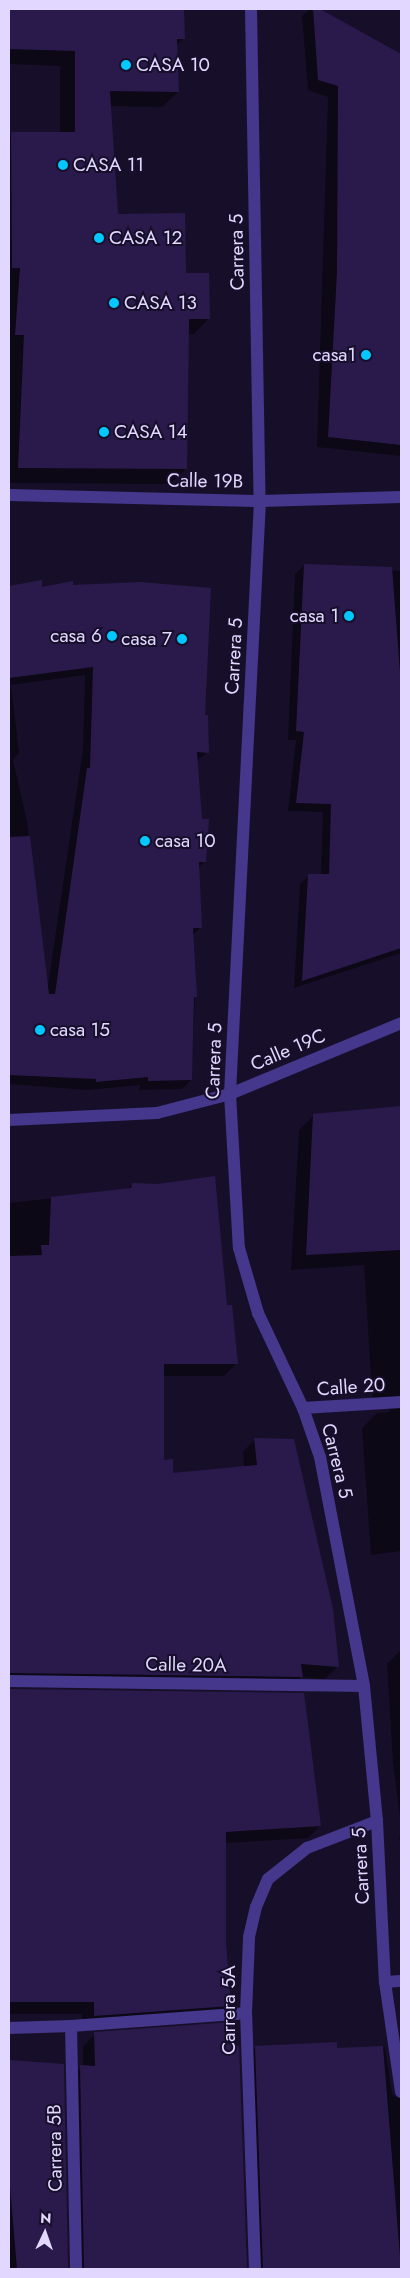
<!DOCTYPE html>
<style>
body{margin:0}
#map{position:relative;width:410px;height:2278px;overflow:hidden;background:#170f2a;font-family:Jost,sans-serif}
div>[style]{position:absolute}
.shadow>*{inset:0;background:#0007;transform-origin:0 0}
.building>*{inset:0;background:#2a1a4c}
.minor>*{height:12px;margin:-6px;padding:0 6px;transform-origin:6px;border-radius:6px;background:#45378b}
.dots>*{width:14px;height:14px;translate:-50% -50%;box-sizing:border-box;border:2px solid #170f2a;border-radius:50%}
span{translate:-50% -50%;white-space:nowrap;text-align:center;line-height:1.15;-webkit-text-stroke:4px #170f2a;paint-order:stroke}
.poi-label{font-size:19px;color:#e1d7ff}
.left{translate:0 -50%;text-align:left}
.right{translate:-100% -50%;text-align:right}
.street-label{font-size:19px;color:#e1d7ff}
.frame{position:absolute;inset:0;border:10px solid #e1d7ff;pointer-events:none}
.north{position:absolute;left:20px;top:2208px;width:50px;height:50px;-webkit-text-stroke:4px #170f2a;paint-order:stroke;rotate:3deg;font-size:14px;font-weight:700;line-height:20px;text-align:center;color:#e1d7ff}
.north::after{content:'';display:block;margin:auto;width:18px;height:22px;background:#e1d7ff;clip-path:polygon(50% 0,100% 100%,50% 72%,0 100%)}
</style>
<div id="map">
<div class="shadow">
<div style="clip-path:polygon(9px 9px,182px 9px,184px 38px,176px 46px,178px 92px,162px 107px,109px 106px,117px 215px,185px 274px,209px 318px,194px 334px,187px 334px,186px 469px,170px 484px,9px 483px,9px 133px,60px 133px,60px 66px,9px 64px)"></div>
<div style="clip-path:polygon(310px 9px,317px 9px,401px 56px,401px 456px,317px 447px,328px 97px,308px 90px,302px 16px)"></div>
<div style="clip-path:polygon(304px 565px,401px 571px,401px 953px,294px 988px,300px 884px,308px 876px,321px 876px,323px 812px,288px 811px,296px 740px,288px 740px,295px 574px)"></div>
<div style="clip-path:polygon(evenodd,40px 582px,40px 589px,72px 586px,203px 716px,208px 752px,196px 761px,204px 862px,198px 868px,201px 927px,192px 936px,195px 997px,191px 1080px,182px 1089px,139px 1090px,140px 1085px,87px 1090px,9px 1084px,9px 587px,40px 582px,85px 675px,83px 749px,47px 992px,27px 821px,13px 760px,19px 753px,11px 685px,85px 675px)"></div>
<div style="clip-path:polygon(401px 1107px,401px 1551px,371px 1555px,362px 1428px,377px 1413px,391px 1412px,389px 1409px,373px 1409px,364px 1265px,291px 1270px,299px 1130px,314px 1115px)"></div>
<div style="clip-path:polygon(132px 1184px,226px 1306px,236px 1364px,224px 1376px,163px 1376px,163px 1461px,171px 1474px,244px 1467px,243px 1452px,255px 1439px,337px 1667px,325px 1679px,301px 1677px,289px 1689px,9px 1685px,9px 1203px,126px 1190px)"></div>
<div style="clip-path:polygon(401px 1650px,401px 1824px,393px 1763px,387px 1664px)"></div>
<div style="clip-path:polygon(9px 1690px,303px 1695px,320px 1826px,308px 1838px,225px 1843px,225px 1942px,230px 2005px,218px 2018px,82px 2028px,82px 2014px,9px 2014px)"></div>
<div style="clip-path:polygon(401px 1834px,401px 1849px,399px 1836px)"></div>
<div style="clip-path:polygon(95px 2034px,238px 2047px,246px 2269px,72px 2269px,68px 2078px,83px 2066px,83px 2046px)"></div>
<div style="clip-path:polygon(256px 2047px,336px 2050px,385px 2047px,392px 2094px,396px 2098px,391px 2059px,401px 2048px,401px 2269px,251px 2269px,244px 2059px)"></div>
<div style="left:9px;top:2061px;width:53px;height:208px;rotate:4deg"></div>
</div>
<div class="building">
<div style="clip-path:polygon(9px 9px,184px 9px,185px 39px,177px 39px,179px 92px,110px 91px,118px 214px,185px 213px,186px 273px,209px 273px,210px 319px,189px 319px,187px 469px,18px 468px,24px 335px,15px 335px,20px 268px,12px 268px,11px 132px,75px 132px,75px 51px,9px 49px)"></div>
<div style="clip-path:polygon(313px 9px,320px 9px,401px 54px,401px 445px,328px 437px,337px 272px,338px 86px,318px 80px)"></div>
<div style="clip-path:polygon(304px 564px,392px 567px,401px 686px,401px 948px,302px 981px,308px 874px,329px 874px,331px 804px,296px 803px,304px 732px,296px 731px)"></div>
<div style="clip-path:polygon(42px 580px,42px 587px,73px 581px,73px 585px,140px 582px,211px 588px,205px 715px,208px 715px,209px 753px,197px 752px,202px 819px,209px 819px,206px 862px,199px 862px,202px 928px,193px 928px,197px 997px,194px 997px,192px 1080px,148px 1081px,148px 1077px,96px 1082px,96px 1079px,9px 1075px,9px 837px,30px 836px,49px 994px,55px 994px,87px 768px,90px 768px,93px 667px,9px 678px,9px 586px)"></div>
<div style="clip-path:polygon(401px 1106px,401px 1250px,306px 1255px,313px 1114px)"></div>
<div style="clip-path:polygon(215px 1176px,227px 1305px,232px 1305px,238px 1364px,164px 1364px,164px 1460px,173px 1459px,173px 1473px,257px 1465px,254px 1438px,294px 1439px,333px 1609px,339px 1667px,301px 1664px,303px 1677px,9px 1673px,9px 1256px,42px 1255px,41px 1245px,49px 1245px,51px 1197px,131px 1188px,132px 1183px,158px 1184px)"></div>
<div style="clip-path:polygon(9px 1689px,304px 1693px,321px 1826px,226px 1832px,226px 1942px,231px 2006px,94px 2016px,94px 2002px,9px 2002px)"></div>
<div style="clip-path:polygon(232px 2022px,234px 2046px,239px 2046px,247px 2269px,84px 2269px,80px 2065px,95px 2066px,94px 2032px)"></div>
<div style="clip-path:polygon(337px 2042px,337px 2048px,383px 2046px,401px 2269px,263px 2269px,255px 2046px)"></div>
<div style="clip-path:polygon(9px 2060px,64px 2064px,68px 2269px,17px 2269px,10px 2187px)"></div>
</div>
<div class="minor">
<div style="left:251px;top:9px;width:492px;rotate:89deg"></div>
<div style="left:260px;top:501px;width:594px;rotate:92.9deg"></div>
<div style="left:230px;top:1094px;width:154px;rotate:86.7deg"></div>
<div style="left:239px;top:1248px;width:68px;rotate:73.7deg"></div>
<div style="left:258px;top:1313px;width:105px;rotate:64.7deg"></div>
<div style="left:303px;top:1408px;width:52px;rotate:70.9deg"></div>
<div style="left:320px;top:1457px;width:233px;rotate:79.1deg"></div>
<div style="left:364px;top:1686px;width:136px;rotate:84.5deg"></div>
<div style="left:377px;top:1821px;width:161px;rotate:87.2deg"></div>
<div style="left:385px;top:1982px;width:111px;rotate:81.7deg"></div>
<div style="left:9px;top:495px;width:251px;rotate:1.4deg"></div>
<div style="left:260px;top:501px;width:141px;rotate:-1.6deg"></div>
<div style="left:9px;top:1120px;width:148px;rotate:-2.7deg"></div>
<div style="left:157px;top:1113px;width:75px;rotate:-14.6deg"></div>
<div style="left:230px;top:1094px;width:185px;rotate:-22.5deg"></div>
<div style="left:303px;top:1408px;width:98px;rotate:-3.5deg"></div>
<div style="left:9px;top:1681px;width:355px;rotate:0.8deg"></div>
<div style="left:385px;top:1982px;width:16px;rotate:-4deg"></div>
<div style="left:71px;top:2026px;width:243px;rotate:88.8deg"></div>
<div style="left:9px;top:2028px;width:62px;rotate:-1.8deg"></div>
<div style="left:71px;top:2026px;width:175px;rotate:-4.2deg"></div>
<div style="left:255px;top:2269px;width:256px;rotate:-92deg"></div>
<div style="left:246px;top:2013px;width:76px;rotate:-87.7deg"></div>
<div style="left:249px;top:1937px;width:31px;rotate:-77deg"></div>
<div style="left:256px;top:1907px;width:30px;rotate:-67deg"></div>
<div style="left:268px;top:1879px;width:50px;rotate:-38.5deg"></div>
<div style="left:307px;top:1848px;width:75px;rotate:-21.1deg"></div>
</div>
<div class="dots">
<div style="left:126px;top:65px;background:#03c7ff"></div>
<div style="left:63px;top:165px;background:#03c7ff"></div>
<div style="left:99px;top:238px;background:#03c7ff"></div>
<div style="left:114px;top:303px;background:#03c7ff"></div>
<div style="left:366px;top:355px;background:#03c7ff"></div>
<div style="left:104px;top:432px;background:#03c7ff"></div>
<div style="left:349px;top:616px;background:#03c7ff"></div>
<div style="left:112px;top:636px;background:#03c7ff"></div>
<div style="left:182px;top:639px;background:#03c7ff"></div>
<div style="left:145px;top:841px;background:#03c7ff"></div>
<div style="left:40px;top:1030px;background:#03c7ff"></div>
</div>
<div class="poi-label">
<span class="left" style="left:136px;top:65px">CASA 10</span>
<span class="left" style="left:73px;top:165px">CASA 11</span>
<span class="left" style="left:109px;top:238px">CASA 12</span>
<span class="left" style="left:124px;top:303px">CASA 13</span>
<span class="right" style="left:356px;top:355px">casa1</span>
<span class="left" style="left:114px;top:432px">CASA 14</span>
<span class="right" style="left:339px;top:616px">casa 1</span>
<span class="right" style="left:102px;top:636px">casa 6</span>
<span class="right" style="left:172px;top:639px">casa 7</span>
<span class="left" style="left:155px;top:841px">casa 10</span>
<span class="left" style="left:50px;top:1030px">casa 15</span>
</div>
<div class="street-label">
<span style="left:237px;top:252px;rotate:-91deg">Carrera 5</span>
<span style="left:205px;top:481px;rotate:1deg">Calle 19B</span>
<span style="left:234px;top:656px;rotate:-87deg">Carrera 5</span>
<span style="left:288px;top:1050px;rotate:-23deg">Calle 19C</span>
<span style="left:214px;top:1061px;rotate:-88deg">Carrera 5</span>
<span style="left:351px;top:1387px;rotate:-4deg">Calle 20</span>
<span style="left:337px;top:1461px;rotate:76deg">Carrera 5</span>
<span style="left:186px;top:1665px;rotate:1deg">Calle 20A</span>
<span style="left:361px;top:1866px;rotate:-93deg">Carrera 5</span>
<span style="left:229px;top:2010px;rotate:-90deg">Carrera 5A</span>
<span style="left:55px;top:2148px;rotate:-91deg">Carrera 5B</span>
</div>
<div class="frame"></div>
<div class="north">N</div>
</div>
